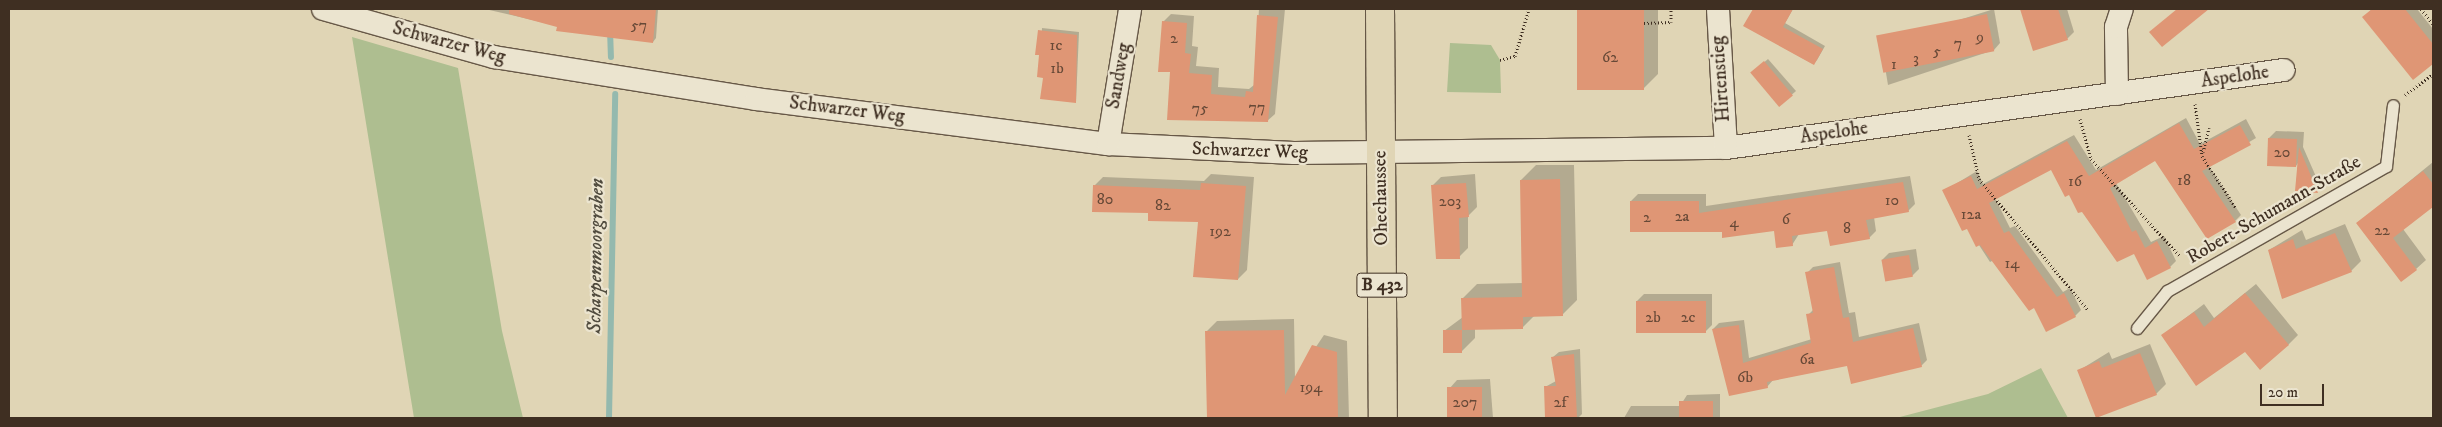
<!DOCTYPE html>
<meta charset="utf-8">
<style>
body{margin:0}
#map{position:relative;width:2442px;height:427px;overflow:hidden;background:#e0d5b5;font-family:"IM FELL DW Pica",serif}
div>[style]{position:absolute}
.green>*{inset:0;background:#aebe90}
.shadow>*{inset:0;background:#0003}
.stream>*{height:6px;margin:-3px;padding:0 3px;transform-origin:3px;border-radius:3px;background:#94b9ae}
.building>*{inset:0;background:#df9675;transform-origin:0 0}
.path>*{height:3px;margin-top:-1.5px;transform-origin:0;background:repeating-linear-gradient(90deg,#3f2f22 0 1px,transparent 0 3.5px)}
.roads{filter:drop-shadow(1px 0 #675847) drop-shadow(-1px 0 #675847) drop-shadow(0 1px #675847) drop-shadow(0 -1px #675847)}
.lane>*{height:11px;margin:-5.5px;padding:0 5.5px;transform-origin:5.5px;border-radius:5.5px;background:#ebe4cf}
.street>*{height:22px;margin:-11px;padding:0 11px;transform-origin:11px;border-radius:11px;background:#ebe4cf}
.primary>*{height:28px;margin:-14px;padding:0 14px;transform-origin:14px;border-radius:14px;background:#e0d5b5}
span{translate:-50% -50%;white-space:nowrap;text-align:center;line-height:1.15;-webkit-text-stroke:4.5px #ebe4cf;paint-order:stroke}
.number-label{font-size:16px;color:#674937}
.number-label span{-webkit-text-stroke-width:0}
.shield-label span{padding:1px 4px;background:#ebe4cf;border:1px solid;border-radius:4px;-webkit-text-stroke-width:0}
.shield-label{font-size:18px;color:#3f2f22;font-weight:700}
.street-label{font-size:19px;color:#3f2f22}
.water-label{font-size:20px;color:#504b3e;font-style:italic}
.frame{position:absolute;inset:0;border:10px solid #3f2f22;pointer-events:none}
.scale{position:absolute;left:2260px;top:384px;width:64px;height:22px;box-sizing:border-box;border:2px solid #3f2f22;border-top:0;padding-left:6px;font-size:15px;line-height:18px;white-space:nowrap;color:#3f2f22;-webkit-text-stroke:4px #ebe4cf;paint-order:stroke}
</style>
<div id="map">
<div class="green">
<div style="clip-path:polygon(352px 37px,458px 68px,502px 331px,523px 418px,414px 418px)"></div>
<div style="clip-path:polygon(1450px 43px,1491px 45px,1500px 60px,1501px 93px,1447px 92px)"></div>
<div style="clip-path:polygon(2041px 368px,2068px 418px,1896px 418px,1988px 394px)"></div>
</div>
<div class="shadow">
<div style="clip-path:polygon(485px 9px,658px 9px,656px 38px,653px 42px,558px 26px)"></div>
<div style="clip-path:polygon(1259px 9px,1285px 9px,1275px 114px,1267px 121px,1168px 119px,1172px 71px,1163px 22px,1171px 14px,1194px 16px,1192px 46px,1198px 47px,1196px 66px,1219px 68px,1218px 87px,1249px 89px,1254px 85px)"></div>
<div style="clip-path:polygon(1578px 9px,1658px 9px,1658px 74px,1643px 89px,1578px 89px)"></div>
<div style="clip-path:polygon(1754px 9px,1793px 9px,1785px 23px,1825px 46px,1817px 60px,1813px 64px,1745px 26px)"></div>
<div style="clip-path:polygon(1994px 9px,2000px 43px,1994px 50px,1888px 85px,1882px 49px,1889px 42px)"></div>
<div style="clip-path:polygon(2022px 9px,2067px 9px,2074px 32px,2067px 39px,2034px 49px)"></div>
<div style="clip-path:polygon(2372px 9px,2417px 9px,2433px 29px,2433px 63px,2413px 79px,2364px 17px)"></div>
<div style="clip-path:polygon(1042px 28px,1079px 32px,1076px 102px,1041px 54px)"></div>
<div style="clip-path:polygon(1768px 59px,1796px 91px,1780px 105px,1755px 70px)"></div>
<div style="clip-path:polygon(2186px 118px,2200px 144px,2246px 119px,2256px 138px,2209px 166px,2241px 215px,2235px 221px,2155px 160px,2116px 183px,2151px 242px,2164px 236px,2176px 261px,2170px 267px,2134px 252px,2069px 194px,2052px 168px,1995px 198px,2010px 228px,2015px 226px,2063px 292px,2070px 288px,2081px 310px,2075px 316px,2035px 306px,1994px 260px,1990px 262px,1944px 191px,1977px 171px,1983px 184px,2074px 135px,2096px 170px)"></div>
<div style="clip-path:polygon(2276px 131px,2304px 132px,2303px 147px,2321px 188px,2318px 191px,2296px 190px,2298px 163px,2296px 166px,2269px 138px)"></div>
<div style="clip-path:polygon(2433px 162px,2433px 206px,2403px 229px,2426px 260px,2416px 269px,2358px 223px)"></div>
<div style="clip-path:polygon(1536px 165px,1574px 165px,1577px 300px,1562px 315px,1535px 315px,1523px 327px,1475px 329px,1475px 338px,1461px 352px,1444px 331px,1463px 317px,1463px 298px,1477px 284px,1523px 283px,1521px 180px)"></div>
<div style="clip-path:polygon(1211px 174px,1254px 177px,1247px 270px,1238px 279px,1199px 221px,1094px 186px,1103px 177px,1204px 181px)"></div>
<div style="clip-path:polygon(1475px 174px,1477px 207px,1468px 216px,1468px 248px,1459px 257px,1432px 186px,1441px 177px)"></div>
<div style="clip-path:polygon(1910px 176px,1915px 204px,1908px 211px,1874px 217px,1876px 231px,1869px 238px,1828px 230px,1799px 234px,1792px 245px,1775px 230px,1723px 231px,1631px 201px,1638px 194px,1706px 194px,1706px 206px)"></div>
<div style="clip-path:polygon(2345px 224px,2361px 261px,2351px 271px,2269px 250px,2302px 230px,2306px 240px)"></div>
<div style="clip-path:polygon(1916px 249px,1919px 269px,1912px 276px,1882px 260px,1889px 253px)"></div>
<div style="clip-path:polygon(1840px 262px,1849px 313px,1855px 312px,1859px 337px,1919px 323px,1927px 360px,1921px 366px,1848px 365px,1773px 380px,1767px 387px,1730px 394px,1713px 329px,1719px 323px,1744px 320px,1749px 358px,1812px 339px,1808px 315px,1814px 309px,1807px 273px,1813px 267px)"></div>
<div style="clip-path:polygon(2256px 284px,2298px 335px,2288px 345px,2245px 350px,2163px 335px,2204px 304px,2214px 318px)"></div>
<div style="clip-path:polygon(1644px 294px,1712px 294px,1712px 325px,1705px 332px,1637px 301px)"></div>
<div style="clip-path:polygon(1294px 319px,1295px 378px,1324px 335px,1347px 341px,1349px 418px,1208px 418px,1206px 332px,1217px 321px)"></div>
<div style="clip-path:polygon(2150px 344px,2166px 384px,2156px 394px,2078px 371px,2109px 352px,2112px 359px)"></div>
<div style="clip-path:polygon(1580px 349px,1582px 414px,1578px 418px,1546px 418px,1545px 387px,1556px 381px,1553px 357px,1559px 352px)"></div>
<div style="clip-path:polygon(1490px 379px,1493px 418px,1451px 418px,1449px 389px,1457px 380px)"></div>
<div style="clip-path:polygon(1720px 394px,1720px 418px,1624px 418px,1631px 406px,1680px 406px,1687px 395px)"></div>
</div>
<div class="stream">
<div style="left:610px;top:30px;width:27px;rotate:88deg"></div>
<div style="left:609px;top:418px;width:324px;rotate:-88.9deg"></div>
</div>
<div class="building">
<div style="clip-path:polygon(509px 9px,656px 9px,653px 43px,556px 31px,557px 27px,509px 14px)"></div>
<div style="left:1577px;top:9px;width:67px;height:81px"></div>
<div style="clip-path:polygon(1753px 9px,1793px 9px,1783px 27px,1823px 49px,1814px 65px,1743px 26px)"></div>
<div style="clip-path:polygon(2020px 9px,2058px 9px,2068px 40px,2033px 51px)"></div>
<div style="clip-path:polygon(2177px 9px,2209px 9px,2162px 47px,2149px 32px)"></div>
<div style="clip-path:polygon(2372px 9px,2405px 9px,2433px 44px,2433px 64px,2413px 80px,2362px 17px)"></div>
<div style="left:1987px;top:14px;width:38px;height:113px;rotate:79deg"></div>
<div style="clip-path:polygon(1257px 15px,1278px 17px,1268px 122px,1167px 120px,1170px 72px,1158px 72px,1162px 21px,1187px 23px,1185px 53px,1191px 54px,1189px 73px,1212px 75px,1211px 94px,1245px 97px,1246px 91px,1253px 92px)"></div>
<div style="clip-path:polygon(1038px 30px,1077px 35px,1076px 103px,1040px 99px,1043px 78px,1037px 77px,1039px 55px,1035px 55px)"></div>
<div style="left:1764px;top:61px;width:45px;height:18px;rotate:50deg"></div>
<div style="clip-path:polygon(2179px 123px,2194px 149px,2240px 125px,2251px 145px,2202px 171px,2236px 222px,2207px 239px,2155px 161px,2110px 188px,2132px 232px,2136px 230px,2145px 248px,2157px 241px,2171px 268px,2147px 280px,2134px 254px,2117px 262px,2082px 212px,2078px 213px,2069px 195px,2065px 197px,2051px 170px,1989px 203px,2004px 233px,2009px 231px,2057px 297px,2064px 293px,2076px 317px,2046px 332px,2034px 308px,2029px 311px,1980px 245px,1976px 247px,1967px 229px,1962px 231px,1942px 190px,1971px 176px,1977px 189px,2067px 141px,2089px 176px)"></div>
<div style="left:2268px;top:138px;width:29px;height:28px;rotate:2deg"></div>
<div style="clip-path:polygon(2299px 147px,2318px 193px,2295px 191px)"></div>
<div style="clip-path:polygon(2423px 171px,2433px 184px,2433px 207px,2393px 238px,2417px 270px,2401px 282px,2356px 223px)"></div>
<div style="clip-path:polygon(1560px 179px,1563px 316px,1523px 317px,1523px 329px,1462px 330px,1461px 298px,1522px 297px,1520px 180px)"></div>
<div style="clip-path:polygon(1903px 182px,1909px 212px,1866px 220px,1870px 239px,1830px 246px,1827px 231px,1792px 236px,1793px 246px,1776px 248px,1774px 231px,1722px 238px,1722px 232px,1630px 232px,1630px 201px,1699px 201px,1699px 213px)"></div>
<div style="clip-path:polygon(1201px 183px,1246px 186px,1238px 280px,1193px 277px,1198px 222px,1148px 221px,1148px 213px,1092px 212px,1093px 185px,1200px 190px)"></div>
<div style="clip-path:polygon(1466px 183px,1469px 217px,1459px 218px,1460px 259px,1436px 259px,1431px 185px)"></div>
<div style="clip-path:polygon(2335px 233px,2352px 272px,2282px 299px,2268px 250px,2293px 239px,2296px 249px)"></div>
<div style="left:1909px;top:255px;width:22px;height:28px;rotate:80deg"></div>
<div style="clip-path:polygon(1834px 267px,1843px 318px,1849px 317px,1853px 342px,1913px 328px,1922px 367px,1851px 384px,1847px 366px,1767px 382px,1768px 388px,1729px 396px,1712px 329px,1739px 325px,1743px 363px,1811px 343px,1806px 314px,1813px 313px,1805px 272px)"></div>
<div style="clip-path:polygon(2245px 293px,2289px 345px,2260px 370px,2245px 352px,2196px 386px,2161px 335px,2194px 312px,2204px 327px)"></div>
<div style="left:1636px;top:301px;width:70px;height:32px"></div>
<div style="clip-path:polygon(1284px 330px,1285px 395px,1312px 345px,1337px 352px,1338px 418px,1207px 418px,1205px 331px)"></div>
<div style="left:1443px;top:330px;width:19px;height:23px"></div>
<div style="clip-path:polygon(2140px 353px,2157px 395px,2096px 418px,2077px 370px,2099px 361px,2102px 368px)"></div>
<div style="clip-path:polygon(1574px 354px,1577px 418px,1545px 418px,1544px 386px,1556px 386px,1551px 357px)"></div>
<div style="left:1482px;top:387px;width:31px;height:35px;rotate:90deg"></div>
<div style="left:1679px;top:401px;width:34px;height:17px"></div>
</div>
<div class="path">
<div style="left:2421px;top:9px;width:19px;rotate:51deg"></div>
<div style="left:1644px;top:23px;width:27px;rotate:-2deg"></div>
<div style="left:1671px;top:22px;width:13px;rotate:-90deg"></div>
<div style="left:1500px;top:60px;width:16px;rotate:-15deg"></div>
<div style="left:1515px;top:56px;width:49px;rotate:-73.4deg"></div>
<div style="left:2405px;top:95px;width:35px;rotate:-37deg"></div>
<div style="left:2195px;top:104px;width:52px;rotate:82.3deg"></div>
<div style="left:2202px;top:156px;width:62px;rotate:56.8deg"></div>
<div style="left:2080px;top:119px;width:41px;rotate:74.6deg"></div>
<div style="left:2091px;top:159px;width:132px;rotate:47.5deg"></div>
<div style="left:1969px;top:135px;width:45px;rotate:77.2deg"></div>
<div style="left:1979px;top:179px;width:170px;rotate:50.2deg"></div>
<div style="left:2203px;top:152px;width:25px;rotate:-76deg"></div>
</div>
<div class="roads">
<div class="lane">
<div style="left:2137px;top:328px;width:48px;rotate:-51deg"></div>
<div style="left:2167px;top:291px;width:252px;rotate:-29.7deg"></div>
<div style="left:2386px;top:166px;width:61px;rotate:-83.5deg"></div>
</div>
<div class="street">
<div style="left:323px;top:9px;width:178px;rotate:15.7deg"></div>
<div style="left:494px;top:57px;width:265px;rotate:9.1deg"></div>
<div style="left:756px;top:99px;width:355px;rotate:7.3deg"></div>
<div style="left:1108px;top:144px;width:186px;rotate:2.8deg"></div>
<div style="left:1294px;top:153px;width:432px;rotate:-0.7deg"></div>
<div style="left:1726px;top:148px;width:563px;rotate:-7.96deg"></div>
<div style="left:1718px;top:9px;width:139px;rotate:86.7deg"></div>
<div style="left:2117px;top:94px;width:67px;rotate:-90.9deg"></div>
<div style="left:2116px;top:27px;width:19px;rotate:-72deg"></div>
<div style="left:1108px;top:144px;width:137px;rotate:-80.7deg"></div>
</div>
<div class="primary">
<div style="left:1380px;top:9px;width:409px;rotate:89.6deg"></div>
</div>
</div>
<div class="number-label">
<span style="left:639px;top:25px">57</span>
<span style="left:1980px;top:37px">9</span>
<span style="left:1174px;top:38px">2</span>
<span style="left:1958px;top:43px">7</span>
<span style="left:1056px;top:45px">1c</span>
<span style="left:1937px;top:51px">5</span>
<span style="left:1610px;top:57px">62</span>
<span style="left:1916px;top:58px">3</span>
<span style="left:1894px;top:64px">1</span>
<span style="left:1057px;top:68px">1b</span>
<span style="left:1257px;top:107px">77</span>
<span style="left:1200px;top:108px">75</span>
<span style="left:2282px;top:152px">20</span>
<span style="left:2184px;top:180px">18</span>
<span style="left:2075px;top:181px">16</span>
<span style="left:1105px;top:199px">80</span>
<span style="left:1892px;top:200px">10</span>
<span style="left:1450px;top:201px">203</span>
<span style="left:1163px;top:205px">82</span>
<span style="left:1971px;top:214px">12a</span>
<span style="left:1682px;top:216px">2a</span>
<span style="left:1647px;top:217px">2</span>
<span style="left:1786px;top:219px">6</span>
<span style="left:1734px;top:222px">4</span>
<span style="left:1847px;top:228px">8</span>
<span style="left:2382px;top:230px">22</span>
<span style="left:1220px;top:231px">192</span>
<span style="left:2012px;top:263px">14</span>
<span style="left:1653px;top:317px">2b</span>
<span style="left:1688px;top:317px">2c</span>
<span style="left:1807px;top:359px">6a</span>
<span style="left:1745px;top:377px">6b</span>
<span style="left:1311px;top:387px">194</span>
<span style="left:1465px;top:402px">207</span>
<span style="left:1560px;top:402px">2f</span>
</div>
<div class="shield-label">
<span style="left:1382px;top:285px">B 432</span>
</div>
<div class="street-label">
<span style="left:449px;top:43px;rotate:15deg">Schwarzer Weg</span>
<span style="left:1119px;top:76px;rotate:-80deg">Sandweg</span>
<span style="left:2235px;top:77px;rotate:-8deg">Aspelohe</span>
<span style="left:1721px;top:79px;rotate:-94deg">Hirtenstieg</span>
<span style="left:847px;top:110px;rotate:7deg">Schwarzer Weg</span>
<span style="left:1834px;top:133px;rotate:-8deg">Aspelohe</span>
<span style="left:1250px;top:151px;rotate:2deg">Schwarzer Weg</span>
<span style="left:1381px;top:198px;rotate:-91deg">Ohechaussee</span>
<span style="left:2274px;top:210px;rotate:-30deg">Robert-Schumann-Straße</span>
</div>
<div class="water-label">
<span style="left:596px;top:256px;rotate:-89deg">Scharpenmoorgraben</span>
</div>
<div class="frame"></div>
<div class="scale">20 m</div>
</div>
